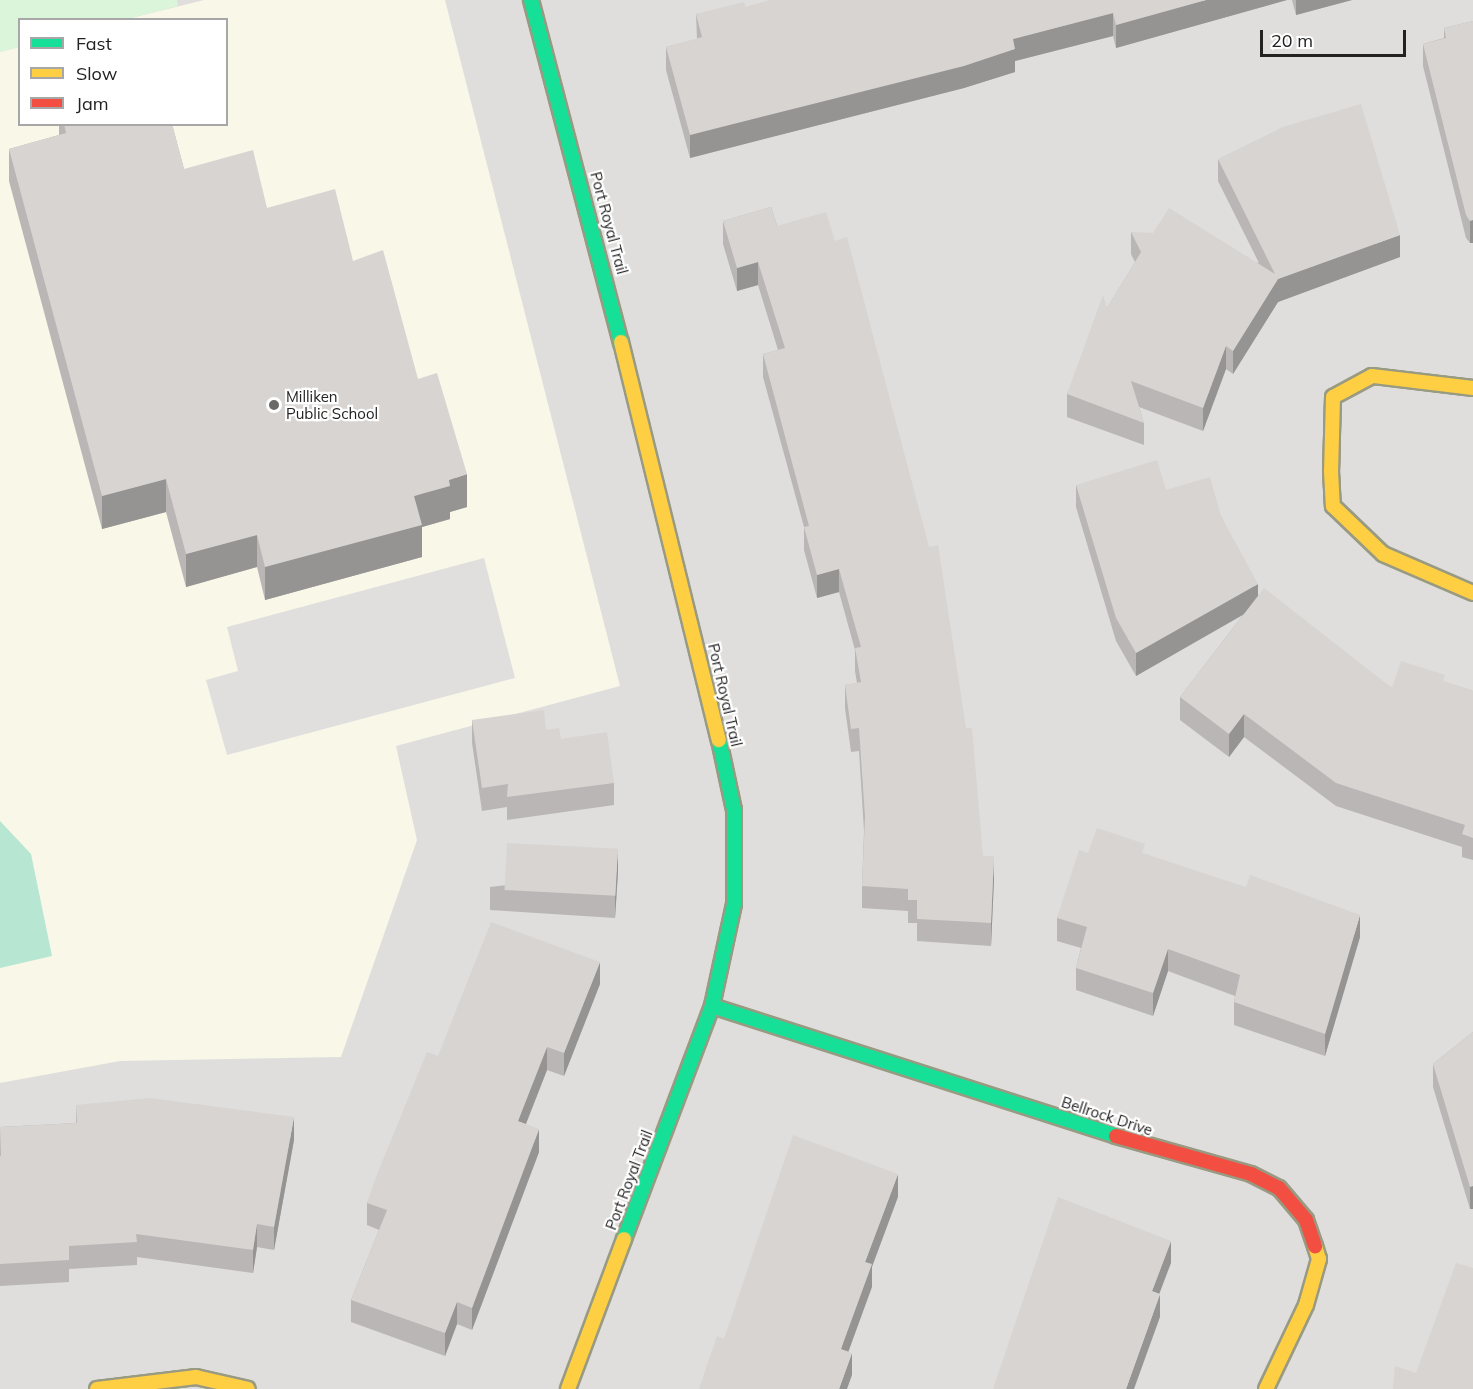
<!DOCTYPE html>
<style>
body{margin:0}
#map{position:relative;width:1473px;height:1389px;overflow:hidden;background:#f0eeeb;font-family:Mulish,sans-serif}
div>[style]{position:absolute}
.residential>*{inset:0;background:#dfdedc}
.education>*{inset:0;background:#f8f7e8}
.park>*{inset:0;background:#daf5da}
.pitch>*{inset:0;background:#b7e6d2}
.parking>*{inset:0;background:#e0dfde}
.roads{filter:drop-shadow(2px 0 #999a82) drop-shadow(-2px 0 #999a82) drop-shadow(0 2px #999a82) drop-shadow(0 -2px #999a82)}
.fast>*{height:14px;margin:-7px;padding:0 7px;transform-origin:7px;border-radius:7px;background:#16e098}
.slow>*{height:14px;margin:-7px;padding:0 7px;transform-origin:7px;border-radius:7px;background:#ffcf43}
.jam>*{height:14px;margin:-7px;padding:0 7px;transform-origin:7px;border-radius:7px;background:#f24e42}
.wall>*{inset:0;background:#b9b6b5}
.shaded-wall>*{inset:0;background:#969493;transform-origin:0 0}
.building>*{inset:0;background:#d7d4d2;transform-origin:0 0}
.dots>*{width:16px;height:16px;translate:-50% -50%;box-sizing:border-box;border:3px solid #fff;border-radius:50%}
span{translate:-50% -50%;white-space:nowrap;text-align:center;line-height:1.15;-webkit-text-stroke:4.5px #fff;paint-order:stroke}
.street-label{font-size:15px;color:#222}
.poi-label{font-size:15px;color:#222}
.left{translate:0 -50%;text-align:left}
.legend{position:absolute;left:18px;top:18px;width:210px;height:108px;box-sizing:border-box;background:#fff;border:2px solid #a7a7a7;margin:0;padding:8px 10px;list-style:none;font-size:18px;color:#222}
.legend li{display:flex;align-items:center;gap:12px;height:30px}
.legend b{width:30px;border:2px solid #a7a7a7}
.scale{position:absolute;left:1260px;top:30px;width:146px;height:27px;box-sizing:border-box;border:3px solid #222;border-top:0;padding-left:8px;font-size:18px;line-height:21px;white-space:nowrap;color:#222;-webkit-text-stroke:4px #fff;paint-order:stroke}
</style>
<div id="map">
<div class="residential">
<div style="clip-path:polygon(evenodd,0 0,1473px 0,1473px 1389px,0 1389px,0 0,20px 20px,226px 20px,226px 124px,20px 124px,20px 20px)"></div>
</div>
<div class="education">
<div style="clip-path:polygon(204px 0,445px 0,620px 686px,396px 746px,417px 840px,341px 1057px,120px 1061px,0 1083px,0 52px,19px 47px,20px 124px,226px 124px,226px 20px,127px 19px)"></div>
</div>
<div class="park">
<div style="clip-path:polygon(0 0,177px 0,178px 6px,127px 19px,20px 20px,19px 47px,0 52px)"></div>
</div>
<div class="pitch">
<div style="clip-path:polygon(0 821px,31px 854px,52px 956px,0 968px)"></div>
</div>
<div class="parking">
<div style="clip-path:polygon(484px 558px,515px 678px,227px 755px,206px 680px,238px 671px,227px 627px)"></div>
</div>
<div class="roads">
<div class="fast">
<div style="left:531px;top:0;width:354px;rotate:75.3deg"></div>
<div style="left:712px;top:1006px;width:424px;rotate:17.8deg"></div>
<div style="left:624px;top:1239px;width:249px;rotate:-69.3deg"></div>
<div style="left:712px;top:1006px;width:104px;rotate:-77.8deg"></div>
<div style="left:734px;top:904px;width:94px;rotate:-90deg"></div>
<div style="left:734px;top:810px;width:72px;rotate:-102.1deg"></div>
</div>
<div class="slow">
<div style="left:621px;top:342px;width:410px;rotate:76.2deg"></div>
<div style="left:1473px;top:388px;width:102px;rotate:-173.2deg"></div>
<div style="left:1372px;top:376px;width:44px;rotate:151.7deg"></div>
<div style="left:1333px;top:397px;width:74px;rotate:91.5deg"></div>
<div style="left:1331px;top:471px;width:35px;rotate:87deg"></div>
<div style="left:1333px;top:506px;width:69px;rotate:43.8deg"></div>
<div style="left:1383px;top:554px;width:98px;rotate:23.4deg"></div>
<div style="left:97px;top:1389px;width:100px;rotate:-6.9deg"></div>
<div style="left:196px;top:1377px;width:53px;rotate:13deg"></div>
<div style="left:568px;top:1389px;width:160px;rotate:-69.5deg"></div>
<div style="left:1266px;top:1389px;width:93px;rotate:-64.5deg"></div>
<div style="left:1306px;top:1305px;width:48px;rotate:-74.2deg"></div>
<div style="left:1319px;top:1259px;width:14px;rotate:-107deg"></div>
</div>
<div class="jam">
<div style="left:1116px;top:1136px;width:140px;rotate:15.7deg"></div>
<div style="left:1251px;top:1174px;width:31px;rotate:27deg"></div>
<div style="left:1279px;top:1188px;width:42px;rotate:49.8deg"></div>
<div style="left:1306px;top:1220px;width:28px;rotate:71deg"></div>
</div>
</div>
<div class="wall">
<div style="clip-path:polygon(1287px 0,1116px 48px,1113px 36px,1015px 61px,1015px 72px,964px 88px,690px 158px,666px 70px,666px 47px,697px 39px,696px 14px,745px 7px)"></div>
<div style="clip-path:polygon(1292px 0,1352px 0,1296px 15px)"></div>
<div style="clip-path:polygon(1473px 21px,1470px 243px,1466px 238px,1423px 66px,1423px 44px,1444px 38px,1444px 28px)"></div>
<div style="clip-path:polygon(59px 124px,172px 124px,184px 169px,267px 208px,418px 379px,467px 507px,450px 512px,450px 519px,422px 527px,422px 557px,265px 600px,257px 567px,186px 587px,166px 512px,102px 529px,9px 181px,9px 149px,59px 135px)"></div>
<div style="clip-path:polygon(1218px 159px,1400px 257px,1278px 302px,1233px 374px,1226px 369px,1203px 431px,1139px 407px,1144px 423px,1144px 445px,1067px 417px,1067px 394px,1107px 308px,1135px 262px,1131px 254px,1131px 232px,1259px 263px,1218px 181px)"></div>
<div style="clip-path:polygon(771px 207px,983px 856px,994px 879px,991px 946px,917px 941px,917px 923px,908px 923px,908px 911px,862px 908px,862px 886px,864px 831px,859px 751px,851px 752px,845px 708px,845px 685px,857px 683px,855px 671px,855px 650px,839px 592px,817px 598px,804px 550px,804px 527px,763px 377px,763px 354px,778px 350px,758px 285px,737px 291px,723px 244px,723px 221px)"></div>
<div style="clip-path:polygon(1076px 485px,1166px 490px,1221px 516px,1258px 595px,1392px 688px,1445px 682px,1473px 691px,1473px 860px,1462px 857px,1462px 847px,1336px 806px,1244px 737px,1229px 757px,1180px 720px,1180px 697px,1243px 615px,1136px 676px,1116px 641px,1076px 507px)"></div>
<div style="clip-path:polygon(472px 720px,546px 730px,561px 739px,614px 783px,614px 805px,507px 820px,507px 807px,482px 811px,472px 743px)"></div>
<div style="clip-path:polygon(1088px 853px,1145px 854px,1360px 937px,1325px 1056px,1234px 1025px,1234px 1002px,1235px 996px,1168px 971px,1153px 1016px,1076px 990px,1076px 968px,1081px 948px,1057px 941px,1057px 918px)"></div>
<div style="clip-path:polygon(618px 872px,615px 918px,490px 910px,490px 887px)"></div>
<div style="clip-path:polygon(600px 984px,564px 1076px,547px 1070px,526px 1124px,539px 1152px,472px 1330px,457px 1324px,445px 1356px,351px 1322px,351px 1300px,379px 1230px,367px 1225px,367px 1203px,438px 1056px)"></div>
<div style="clip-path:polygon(1473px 1032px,1470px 1209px,1433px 1087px,1433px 1064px)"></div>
<div style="clip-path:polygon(76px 1105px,294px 1140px,274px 1250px,257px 1247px,253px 1273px,137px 1257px,137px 1265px,69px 1269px,69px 1282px,0 1286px,0 1127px,76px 1123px)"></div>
</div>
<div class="shaded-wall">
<div style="clip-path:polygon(1206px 0,1287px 0,1116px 48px,1116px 25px)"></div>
<div style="clip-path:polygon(1296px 0,1352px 0,1296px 15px)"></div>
<div style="clip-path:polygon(1113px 13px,1113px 36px,1015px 61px,1015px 72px,964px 88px,690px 158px,690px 135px,1013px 39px)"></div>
<div style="left:1473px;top:220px;width:23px;height:3px;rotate:90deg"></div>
<div style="clip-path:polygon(1400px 235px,1400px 257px,1278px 302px,1233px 374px,1233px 351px,1278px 279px)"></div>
<div style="clip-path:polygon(758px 262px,758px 285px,737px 291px,737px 268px)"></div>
<div style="clip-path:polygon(1226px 346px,1226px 369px,1203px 431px,1203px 408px)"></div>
<div style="clip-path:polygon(467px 474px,467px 507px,450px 512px,450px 519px,422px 527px,422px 557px,265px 600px,265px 567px,449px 480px)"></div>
<div style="clip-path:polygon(166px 479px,166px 512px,102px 529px,102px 496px)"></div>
<div style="clip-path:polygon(257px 535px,257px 567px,186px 587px,186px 554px)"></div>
<div style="clip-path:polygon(839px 569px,839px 592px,817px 598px,817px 575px)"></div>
<div style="clip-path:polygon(1258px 584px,1258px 606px,1136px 676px,1136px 653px)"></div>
<div style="clip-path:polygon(1244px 714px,1244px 737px,1229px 757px,1229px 734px)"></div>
<div style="clip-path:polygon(618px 849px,618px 872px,615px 918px,615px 895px)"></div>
<div style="clip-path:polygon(994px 856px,994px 879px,991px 946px,991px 923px)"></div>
<div style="clip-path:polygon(1360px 915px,1360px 937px,1325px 1056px,1325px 1034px)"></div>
<div style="clip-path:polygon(1168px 949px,1168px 971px,1153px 1016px,1153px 993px)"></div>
<div style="clip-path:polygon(600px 962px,600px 984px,564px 1076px,564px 1053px)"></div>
<div style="clip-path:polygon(547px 1047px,547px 1070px,518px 1144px,518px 1121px)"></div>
<div style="clip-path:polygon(294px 1117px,294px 1140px,274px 1250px,274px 1227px)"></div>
<div style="clip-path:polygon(539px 1129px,539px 1152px,472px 1330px,472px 1308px)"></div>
<div style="clip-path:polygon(898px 1174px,898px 1197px,872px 1267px,872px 1287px,841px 1372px,841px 1349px,865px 1262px)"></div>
<div style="left:1473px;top:1186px;width:23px;height:3px;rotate:90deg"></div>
<div style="clip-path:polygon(257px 1224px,257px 1247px,253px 1273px,253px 1250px)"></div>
<div style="clip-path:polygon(1171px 1241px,1171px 1263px,1152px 1313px,1152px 1291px)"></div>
<div style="clip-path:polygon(1160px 1294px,1160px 1317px,1134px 1389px,1126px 1389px)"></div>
<div style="clip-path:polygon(457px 1302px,457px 1324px,445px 1356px,445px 1333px)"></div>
<div style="clip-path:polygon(852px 1353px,852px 1375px,847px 1389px,839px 1389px)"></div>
</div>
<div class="building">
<div style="clip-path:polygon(770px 0,1206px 0,1116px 25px,1113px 13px,1013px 39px,1015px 49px,964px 66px,690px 135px,666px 47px,702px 37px,696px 14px,744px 2px,745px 7px)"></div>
<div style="clip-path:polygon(1473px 21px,1473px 220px,1470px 221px,1466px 215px,1423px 44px,1446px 38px,1444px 28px)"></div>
<div style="clip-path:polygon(1361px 104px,1400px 235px,1278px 279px,1233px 351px,1226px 346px,1203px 408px,1131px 381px,1144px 423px,1067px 394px,1103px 295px,1107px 308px,1141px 252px,1131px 232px,1153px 233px,1169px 208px,1275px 274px,1218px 159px,1283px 127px)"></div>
<div style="clip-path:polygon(64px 124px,172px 124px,184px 169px,253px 150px,267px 208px,335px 189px,353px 261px,383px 250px,418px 379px,437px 373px,467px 474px,449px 480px,450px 486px,414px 496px,422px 525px,265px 567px,257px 535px,186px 554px,166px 479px,102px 496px,9px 149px,66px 133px)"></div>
<div style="clip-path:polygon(771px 207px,777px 226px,826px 212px,835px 241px,847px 237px,929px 547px,938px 545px,966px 728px,972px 728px,983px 856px,994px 856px,991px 923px,917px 919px,917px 900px,908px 900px,908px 889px,862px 886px,865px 817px,859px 728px,851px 729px,845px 685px,861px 682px,855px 648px,861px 647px,839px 569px,817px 575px,804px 527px,809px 526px,763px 354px,785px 348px,758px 262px,737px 268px,723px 221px)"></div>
<div style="clip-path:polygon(1157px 460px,1166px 490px,1210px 477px,1221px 516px,1258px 584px,1136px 653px,1116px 618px,1076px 485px)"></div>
<div style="clip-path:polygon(1264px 588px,1392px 688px,1401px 661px,1445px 675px,1443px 681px,1473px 691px,1473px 838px,1462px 834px,1465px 825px,1336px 783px,1244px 714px,1229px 734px,1180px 697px)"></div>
<div style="clip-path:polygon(544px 710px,546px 730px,559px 728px,561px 739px,607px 732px,614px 783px,507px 797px,508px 784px,482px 788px,472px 720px)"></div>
<div style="clip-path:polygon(1097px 828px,1145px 844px,1142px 853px,1246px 887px,1250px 875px,1360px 915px,1325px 1034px,1234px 1002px,1240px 975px,1168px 949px,1153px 993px,1076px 968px,1087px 927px,1057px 918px,1079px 850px,1088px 853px)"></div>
<div style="left:507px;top:843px;width:111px;height:47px;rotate:3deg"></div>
<div style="clip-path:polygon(491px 922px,600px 962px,564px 1053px,547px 1047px,518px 1121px,539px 1129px,472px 1308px,457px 1302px,445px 1333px,351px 1300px,387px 1210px,367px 1203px,376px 1177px,427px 1052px,438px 1056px)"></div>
<div style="clip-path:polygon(1473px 1032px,1473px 1186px,1470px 1187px,1433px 1064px)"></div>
<div style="clip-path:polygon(150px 1098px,294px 1117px,274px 1227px,257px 1224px,253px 1250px,136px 1234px,137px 1242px,69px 1246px,69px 1260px,0 1264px,0 1156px,1px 1156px,0 1127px,77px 1123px,76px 1105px)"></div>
<div style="clip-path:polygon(793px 1135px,898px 1174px,865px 1262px,872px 1264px,841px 1349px,852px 1353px,839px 1389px,699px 1389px,717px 1336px,724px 1339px)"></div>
<div style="clip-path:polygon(1058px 1197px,1171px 1241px,1152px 1291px,1160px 1294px,1126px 1389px,993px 1389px)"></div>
<div style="clip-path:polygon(1456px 1263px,1473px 1268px,1473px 1389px,1393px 1389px,1395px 1366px,1416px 1373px)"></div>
</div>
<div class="dots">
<div style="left:274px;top:405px;background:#6a6968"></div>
</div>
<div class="street-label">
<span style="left:609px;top:223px;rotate:75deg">Port Royal Trail</span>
<span style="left:725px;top:695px;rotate:77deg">Port Royal Trail</span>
<span style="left:1107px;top:1116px;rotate:18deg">Bellrock Drive</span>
<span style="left:629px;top:1180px;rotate:-69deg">Port Royal Trail</span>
</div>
<div class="poi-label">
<span class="left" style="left:286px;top:405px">Milliken<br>Public School</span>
</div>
<ul class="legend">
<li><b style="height:8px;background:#16e098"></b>Fast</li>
<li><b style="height:8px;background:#ffcf43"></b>Slow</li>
<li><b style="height:8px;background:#f24e42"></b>Jam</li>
</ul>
<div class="scale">20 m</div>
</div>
